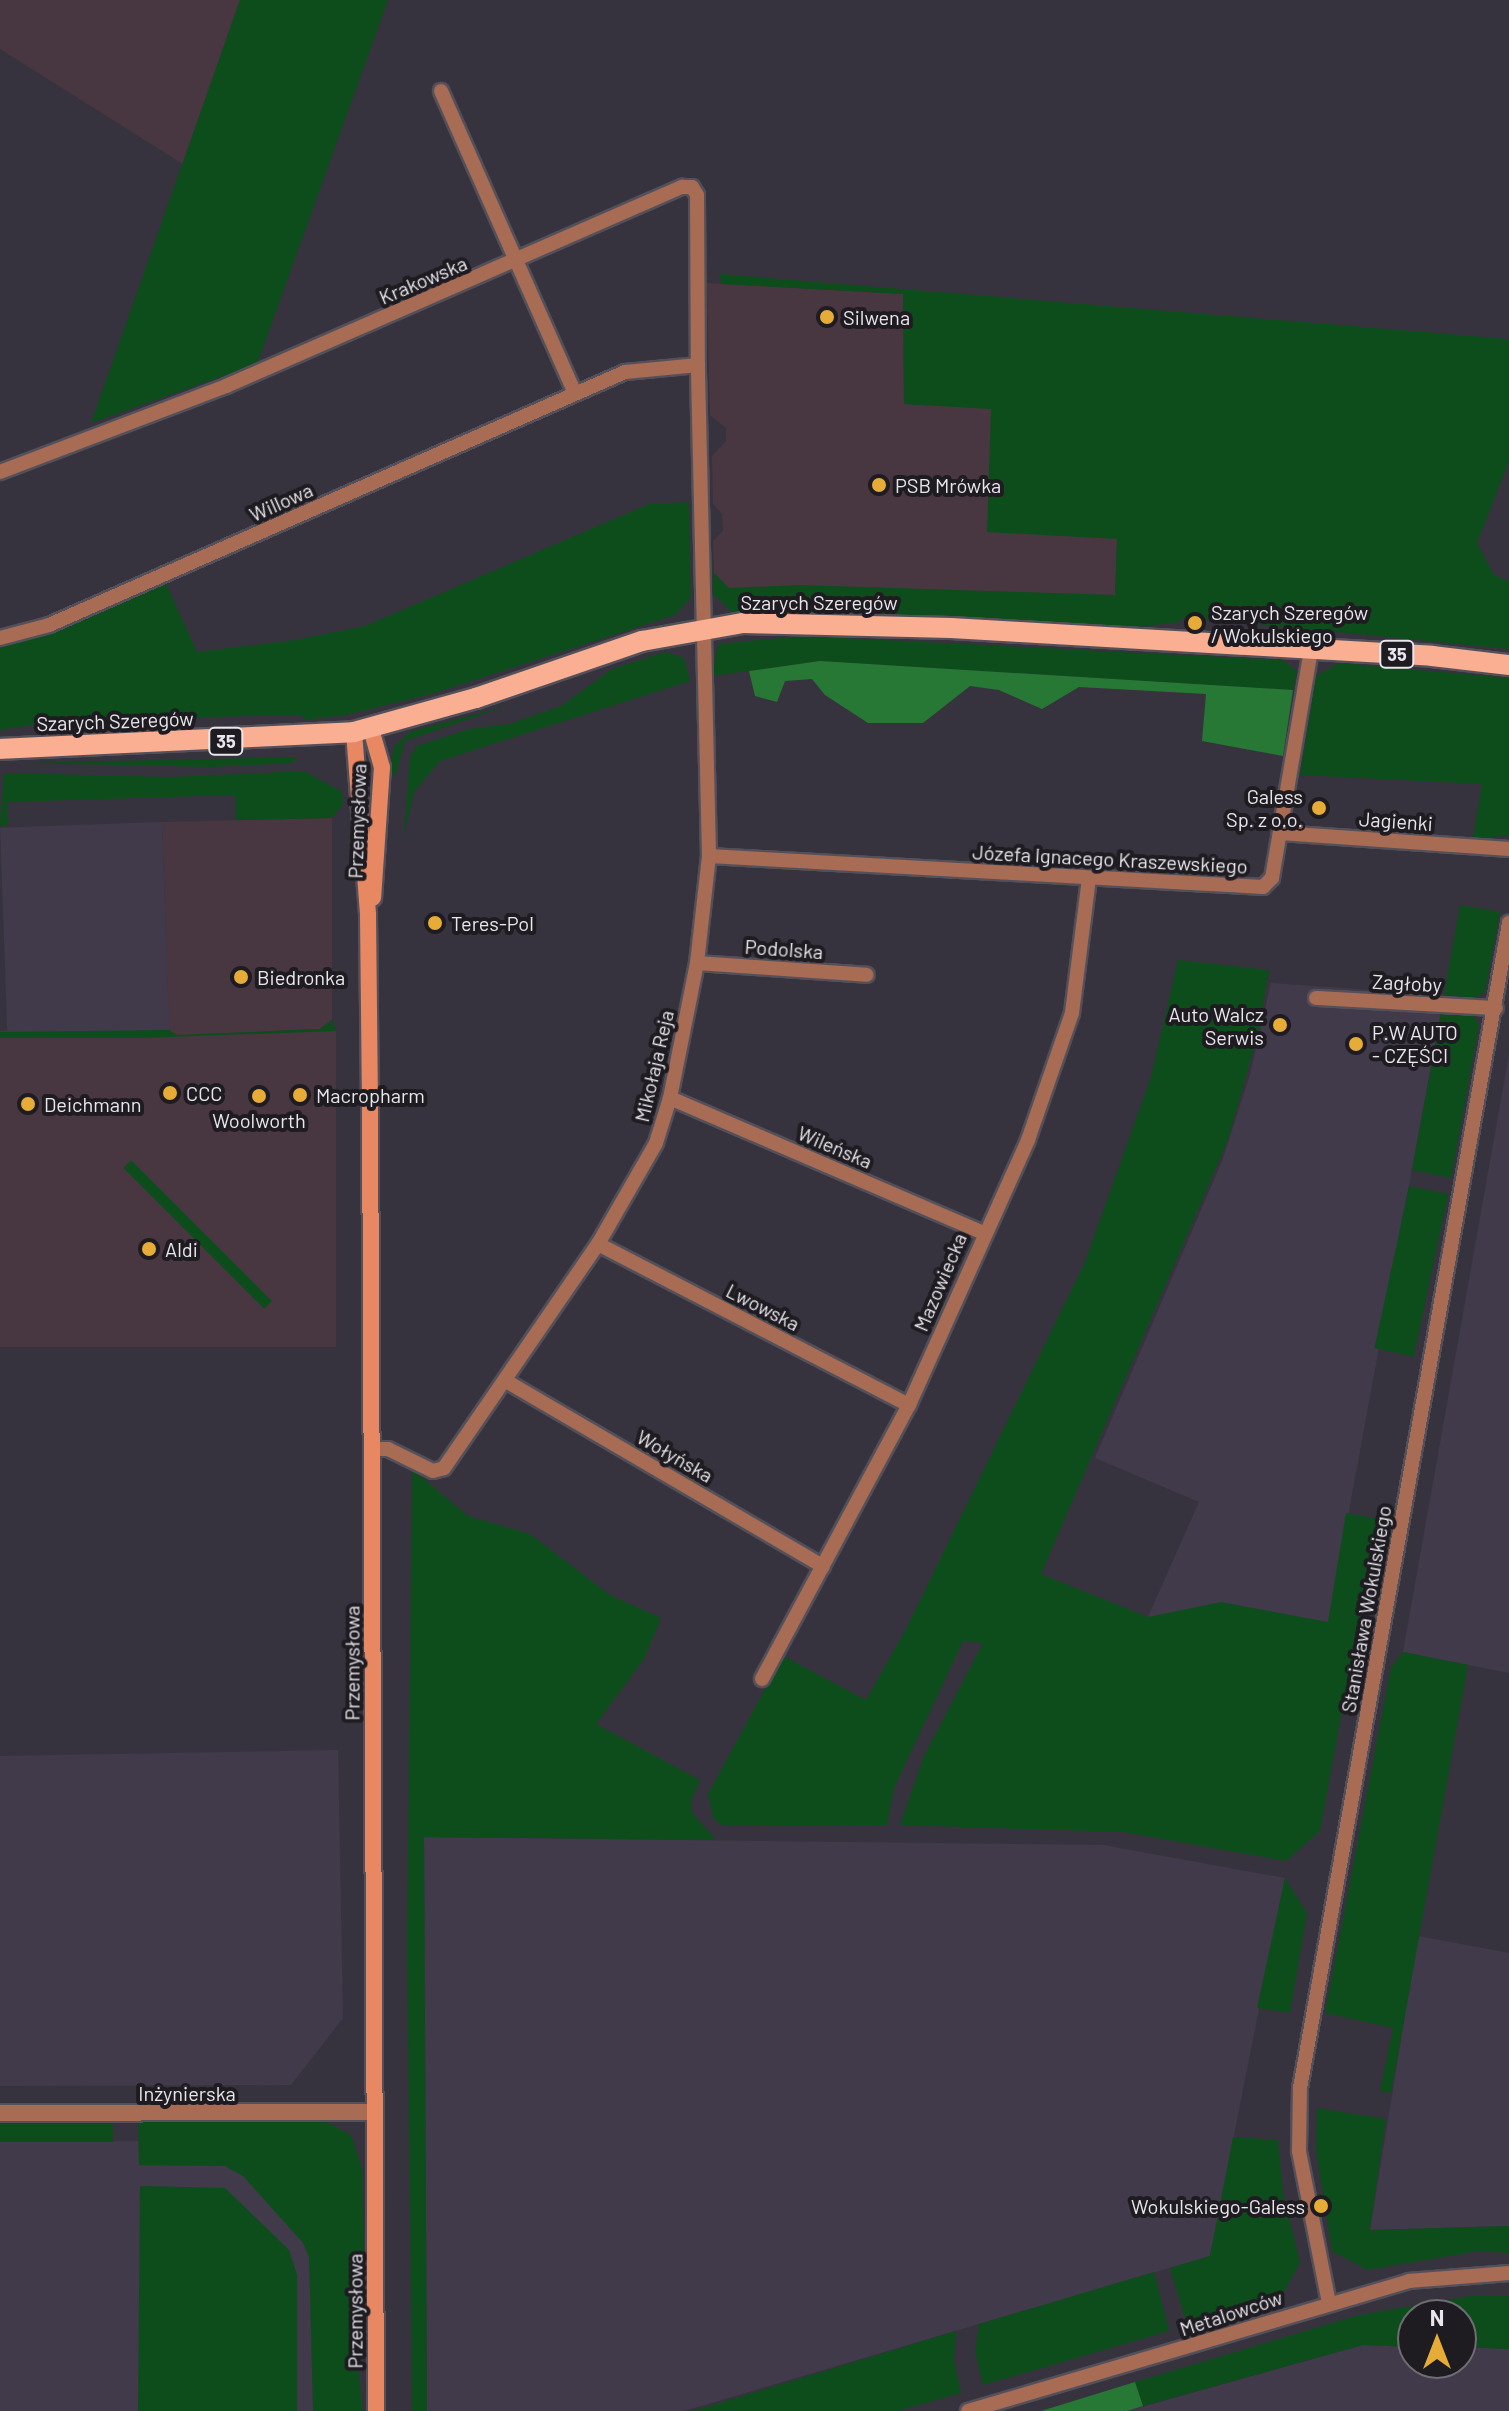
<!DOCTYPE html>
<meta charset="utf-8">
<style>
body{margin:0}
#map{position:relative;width:1509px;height:2411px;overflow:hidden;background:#37333e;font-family:Barlow,sans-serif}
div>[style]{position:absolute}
.commercial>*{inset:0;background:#483740;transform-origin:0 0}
.built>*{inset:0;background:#413a4b;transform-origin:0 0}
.green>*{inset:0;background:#0d4d1b;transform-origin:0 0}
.forest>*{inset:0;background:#287835}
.roads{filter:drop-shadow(2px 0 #53505a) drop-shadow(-2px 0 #53505a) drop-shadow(0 2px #53505a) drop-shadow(0 -2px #53505a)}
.minor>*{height:14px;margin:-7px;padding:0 7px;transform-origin:7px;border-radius:7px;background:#a86b54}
.tertiary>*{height:16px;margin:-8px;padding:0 8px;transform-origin:8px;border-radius:8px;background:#a86b54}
.secondary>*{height:16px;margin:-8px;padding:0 8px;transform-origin:8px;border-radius:8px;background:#e78863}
.primary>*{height:20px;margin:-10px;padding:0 10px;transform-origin:10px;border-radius:10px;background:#faaf93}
.dots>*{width:22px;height:22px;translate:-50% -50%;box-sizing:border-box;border:4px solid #1e1b21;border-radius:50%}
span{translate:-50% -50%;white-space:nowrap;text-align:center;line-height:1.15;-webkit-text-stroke:8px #1e1b21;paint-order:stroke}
.shield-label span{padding:2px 6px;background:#1e1b21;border:2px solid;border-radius:6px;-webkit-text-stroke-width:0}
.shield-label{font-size:18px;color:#e9e6ed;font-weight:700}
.street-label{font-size:20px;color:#e9e6ed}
.poi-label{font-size:20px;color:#e9e6ed}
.left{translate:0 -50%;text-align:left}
.right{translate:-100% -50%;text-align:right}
.north{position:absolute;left:1397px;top:2299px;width:80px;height:80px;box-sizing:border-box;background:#1e1b21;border:2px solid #6f6c73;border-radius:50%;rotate:0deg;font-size:22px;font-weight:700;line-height:32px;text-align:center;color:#e9e6ed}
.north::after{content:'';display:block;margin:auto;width:28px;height:36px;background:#e7ac37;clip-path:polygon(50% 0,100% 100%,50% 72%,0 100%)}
</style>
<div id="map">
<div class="commercial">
<div style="clip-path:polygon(0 0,240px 0,183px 164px,0 49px)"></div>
<div style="clip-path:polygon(707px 283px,903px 294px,904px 404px,1121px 415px,1115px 604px,729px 588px,714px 573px,713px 541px,723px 531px,722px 514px,713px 504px,712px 456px,726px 441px,726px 428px,710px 415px)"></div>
<div style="clip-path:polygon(332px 818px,332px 1020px,320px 1029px,177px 1035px,169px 1030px,162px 822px)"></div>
<div style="left:336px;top:1031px;width:316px;height:336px;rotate:90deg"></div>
</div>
<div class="built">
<div style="left:162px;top:822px;width:208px;height:162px;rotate:88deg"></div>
<div style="clip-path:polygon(1271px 983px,1444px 995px,1324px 1646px,1148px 1617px,1199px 1502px,1095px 1458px,1222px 1161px,1250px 1075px)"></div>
<div style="clip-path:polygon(1509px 1054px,1509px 1673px,1403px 1652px)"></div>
<div style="clip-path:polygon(338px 1750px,343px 2018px,291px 2085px,0 2086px,0 1756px)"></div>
<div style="clip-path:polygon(424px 1837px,1103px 1845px,1285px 1878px,1210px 2256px,684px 2411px,427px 2411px)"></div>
<div style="clip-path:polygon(1418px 1936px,1509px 1953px,1509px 2226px,1370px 2230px)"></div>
<div style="clip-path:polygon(289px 2140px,341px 2411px,0 2411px,0 2142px)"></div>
<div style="clip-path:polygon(1363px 2345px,1413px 2347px,1413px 2363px,1461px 2363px,1461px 2347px,1509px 2349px,1509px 2411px,1128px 2411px)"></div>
</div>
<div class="green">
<div style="clip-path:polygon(240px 0,388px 0,257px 364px,91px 423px)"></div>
<div style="clip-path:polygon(720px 274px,1509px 339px,1509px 461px,1477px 543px,1494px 575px,1509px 581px,1509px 649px,1182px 617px,1180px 622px,1136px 627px,855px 612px,732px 612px,713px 594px,714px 546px,714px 573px,729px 588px,801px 585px,1115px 595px,1117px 539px,987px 532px,991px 409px,904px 404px,903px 294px,721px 284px)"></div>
<div style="clip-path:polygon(689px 502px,691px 597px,675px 615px,431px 694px,346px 715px,304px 720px,302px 715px,63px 720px,0 730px,0 646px,49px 634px,166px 584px,197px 652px,295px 640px,365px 626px,649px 504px)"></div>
<div style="clip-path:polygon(801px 636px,1282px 660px,1297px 671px,1293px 690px,820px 661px,712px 676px,718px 644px)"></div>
<div style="clip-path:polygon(665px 652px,684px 658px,690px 681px,440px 761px,414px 792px,404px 835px,410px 757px,417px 746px,469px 729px,509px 724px,561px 706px,612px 669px)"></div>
<div style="clip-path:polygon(1339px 663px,1509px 678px,1509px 836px,1473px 838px,1482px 784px,1300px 775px,1316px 676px)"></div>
<div style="clip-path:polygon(509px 705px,405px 741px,396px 774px,389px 776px,394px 747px,410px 732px)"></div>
<div style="clip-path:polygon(298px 757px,292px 763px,211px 767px,24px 763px)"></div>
<div style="clip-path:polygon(304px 771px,342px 792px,343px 805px,332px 818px,236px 820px,235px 795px,7px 802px,8px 826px,0 826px,4px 773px,171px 777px)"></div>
<div style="clip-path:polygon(1460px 905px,1500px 912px,1485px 992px,1475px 998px,1444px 995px)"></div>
<div style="clip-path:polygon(1178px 960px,1269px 970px,1259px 1030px,1228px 1140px,1041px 1574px,1148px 1617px,1221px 1602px,1328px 1622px,1346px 1513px,1389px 1521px,1379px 1575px,1367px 1573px,1320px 1831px,1286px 1861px,1123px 1832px,900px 1825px,924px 1756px,983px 1643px,963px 1641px,894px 1788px,887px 1825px,722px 1826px,713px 1817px,708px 1794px,783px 1656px,866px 1700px,906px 1629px,1085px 1262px,1151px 1077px)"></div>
<div style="clip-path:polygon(1441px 1014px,1474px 1016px,1479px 1025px,1451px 1178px,1412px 1170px)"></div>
<div style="clip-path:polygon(332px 1020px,336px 1031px,141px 1038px,0 1038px,0 1032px,169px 1030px,177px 1035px,320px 1029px)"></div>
<div style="left:1409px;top:1186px;width:40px;height:166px;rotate:12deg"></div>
<div style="left:272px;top:1301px;width:11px;height:199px;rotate:135deg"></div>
<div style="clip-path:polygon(412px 1469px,468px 1516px,530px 1534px,610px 1595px,661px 1618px,644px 1659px,596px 1724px,700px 1780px,691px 1801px,692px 1813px,716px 1840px,424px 1837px,427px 2411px,412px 2411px,407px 1944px)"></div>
<div style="clip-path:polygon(1403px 1652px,1468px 1665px,1391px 2093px,1380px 2091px,1393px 2028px,1325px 2013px,1391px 1667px)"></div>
<div style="clip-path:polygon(1285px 1878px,1307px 1913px,1290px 2013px,1257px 2008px)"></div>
<div style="clip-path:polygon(1317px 2108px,1386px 2119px,1370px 2230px,1509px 2226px,1509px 2253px,1479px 2251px,1367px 2270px,1332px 2251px,1316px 2150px)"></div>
<div style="clip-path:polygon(321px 2119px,351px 2135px,362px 2168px,364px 2245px,353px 2322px,363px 2411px,313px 2411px,309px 2257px,303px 2243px,243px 2176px,225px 2166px,139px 2165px,138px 2122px)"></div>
<div style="left:0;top:2123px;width:113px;height:19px"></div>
<div style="clip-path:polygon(1233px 2137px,1278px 2140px,1283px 2193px,1300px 2262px,1281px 2298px,1187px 2325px,1170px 2268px,1210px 2256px)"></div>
<div style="clip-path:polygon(140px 2186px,225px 2188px,289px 2250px,297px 2275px,297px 2411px,138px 2411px)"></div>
<div style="clip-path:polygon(1154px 2272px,1169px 2331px,983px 2385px,975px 2352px,979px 2324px)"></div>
<div style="clip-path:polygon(1476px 2295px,1509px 2295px,1509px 2349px,1461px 2347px,1461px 2315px,1413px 2315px,1413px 2347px,1363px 2345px,1143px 2406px,1135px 2382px,1359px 2315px)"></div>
<div style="clip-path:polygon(956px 2331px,954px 2360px,961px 2393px,898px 2411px,693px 2411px)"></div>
</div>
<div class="forest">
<div style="clip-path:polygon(820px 661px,1293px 690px,1283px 756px,1202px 741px,1206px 694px,1079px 687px,1042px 709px,999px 690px,970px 686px,923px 723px,868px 723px,825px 695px,812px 679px,785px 681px,777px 702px,755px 696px,749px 671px)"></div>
<div style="clip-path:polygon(1135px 2382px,1143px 2406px,1127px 2411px,1041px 2411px)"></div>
</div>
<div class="roads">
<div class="minor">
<div style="left:441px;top:91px;width:330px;rotate:66.1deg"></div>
<div style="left:0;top:472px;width:242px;rotate:-20.8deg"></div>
<div style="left:226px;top:386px;width:498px;rotate:-23.6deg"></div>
<div style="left:682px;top:187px;width:10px"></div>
<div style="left:692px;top:187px;width:9px;rotate:58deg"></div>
<div style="left:697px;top:195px;width:170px;rotate:89.7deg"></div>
<div style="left:698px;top:365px;width:73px;rotate:174.5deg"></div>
<div style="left:625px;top:372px;width:629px;rotate:156.29deg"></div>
<div style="left:49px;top:625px;width:51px;rotate:165.1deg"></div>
<div style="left:1280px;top:833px;width:230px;rotate:4deg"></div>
<div style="left:709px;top:856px;width:555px;rotate:3.2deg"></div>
<div style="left:1263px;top:887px;width:13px;rotate:-45deg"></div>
<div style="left:1272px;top:878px;width:232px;rotate:-80.3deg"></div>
<div style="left:697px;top:963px;width:170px;rotate:4deg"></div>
<div style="left:1316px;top:998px;width:180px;rotate:3.2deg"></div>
<div style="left:670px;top:1098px;width:341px;rotate:23.3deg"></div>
<div style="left:598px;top:1244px;width:350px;rotate:27.4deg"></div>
<div style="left:506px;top:1381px;width:367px;rotate:30.3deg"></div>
<div style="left:371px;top:1449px;width:17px"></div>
<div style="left:388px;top:1449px;width:50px;rotate:26.1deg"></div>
<div style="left:433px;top:1471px;width:11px;rotate:-15deg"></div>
<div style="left:444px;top:1468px;width:272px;rotate:-55.5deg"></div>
<div style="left:598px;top:1244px;width:116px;rotate:-60.1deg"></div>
<div style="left:656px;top:1143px;width:47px;rotate:-72.7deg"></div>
<div style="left:670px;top:1098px;width:138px;rotate:-78.7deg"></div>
<div style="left:697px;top:963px;width:108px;rotate:-83.6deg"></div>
<div style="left:709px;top:856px;width:491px;rotate:-91.3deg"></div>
<div style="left:762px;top:1679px;width:311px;rotate:-61.8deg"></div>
<div style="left:909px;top:1405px;width:290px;rotate:-65.8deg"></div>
<div style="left:1028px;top:1140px;width:134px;rotate:-70.9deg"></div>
<div style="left:1072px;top:1013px;width:136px;rotate:-82.8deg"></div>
<div style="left:1329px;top:2303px;width:155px;rotate:-101.2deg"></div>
<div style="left:1299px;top:2151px;width:63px;rotate:-89.1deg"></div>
<div style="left:1300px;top:2088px;width:1184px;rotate:-79.83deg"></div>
<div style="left:968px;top:2411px;width:460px;rotate:-16.4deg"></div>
<div style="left:1409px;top:2281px;width:100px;rotate:-4.6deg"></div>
</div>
<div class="tertiary">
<div style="left:0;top:2113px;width:375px;rotate:-0.2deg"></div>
</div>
<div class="secondary">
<div style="left:371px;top:729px;width:40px;rotate:74deg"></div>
<div style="left:382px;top:767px;width:131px;rotate:93.9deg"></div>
<div style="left:354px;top:732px;width:184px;rotate:85.6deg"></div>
<div style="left:368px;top:915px;width:185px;rotate:89.4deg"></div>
<div style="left:370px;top:1100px;width:1311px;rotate:89.74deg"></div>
</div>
<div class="primary">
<div style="left:0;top:749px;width:354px;rotate:-2.7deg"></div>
<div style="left:354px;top:732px;width:127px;rotate:-15.6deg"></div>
<div style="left:476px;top:698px;width:176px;rotate:-19deg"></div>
<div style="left:642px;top:641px;width:103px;rotate:-10.1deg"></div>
<div style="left:743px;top:623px;width:208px;rotate:1.4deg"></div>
<div style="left:951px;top:628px;width:482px;rotate:3.3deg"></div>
<div style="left:1432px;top:656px;width:78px;rotate:6.7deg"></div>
</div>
</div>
<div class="dots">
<div style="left:827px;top:317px;background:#e7ac37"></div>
<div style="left:879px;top:485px;background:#e7ac37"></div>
<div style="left:1195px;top:623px;background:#e7ac37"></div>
<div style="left:1319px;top:808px;background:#e7ac37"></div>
<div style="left:435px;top:923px;background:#e7ac37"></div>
<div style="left:241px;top:977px;background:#e7ac37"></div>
<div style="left:1280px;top:1025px;background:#e7ac37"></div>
<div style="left:1356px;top:1044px;background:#e7ac37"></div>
<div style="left:170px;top:1093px;background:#e7ac37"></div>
<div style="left:300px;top:1095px;background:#e7ac37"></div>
<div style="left:259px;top:1096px;background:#e7ac37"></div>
<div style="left:28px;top:1104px;background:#e7ac37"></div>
<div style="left:149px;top:1249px;background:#e7ac37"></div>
<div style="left:1321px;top:2206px;background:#e7ac37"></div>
</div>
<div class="shield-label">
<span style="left:1397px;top:654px">35</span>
<span style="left:226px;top:741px">35</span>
</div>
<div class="street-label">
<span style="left:423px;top:280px;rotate:-23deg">Krakowska</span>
<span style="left:281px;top:502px;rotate:-24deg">Willowa</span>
<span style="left:819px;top:602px">Szarych Szeregów</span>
<span style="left:115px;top:721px;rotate:-2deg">Szarych Szeregów</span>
<span style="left:357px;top:821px;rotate:-88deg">Przemysłowa</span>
<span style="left:1396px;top:821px;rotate:4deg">Jagienki</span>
<span style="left:1110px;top:859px;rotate:3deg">Józefa Ignacego Kraszewskiego</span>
<span style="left:784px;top:949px;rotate:4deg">Podolska</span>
<span style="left:1407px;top:983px;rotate:3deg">Zagłoby</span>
<span style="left:654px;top:1066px;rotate:-77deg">Mikołaja Reja</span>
<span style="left:835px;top:1147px;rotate:23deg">Wileńska</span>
<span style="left:940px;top:1282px;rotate:-67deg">Mazowiecka</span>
<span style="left:763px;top:1307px;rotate:27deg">Lwowska</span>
<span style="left:675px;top:1456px;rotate:30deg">Wołyńska</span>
<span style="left:1366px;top:1609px;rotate:-80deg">Stanisława Wokulskiego</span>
<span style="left:352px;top:1663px;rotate:-90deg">Przemysłowa</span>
<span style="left:187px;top:2093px">Inżynierska</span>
<span style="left:355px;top:2311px;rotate:-90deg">Przemysłowa</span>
<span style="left:1231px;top:2313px;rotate:-18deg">Metalowców</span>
</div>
<div class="poi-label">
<span class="left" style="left:843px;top:317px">Silwena</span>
<span class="left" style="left:895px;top:485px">PSB Mrówka</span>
<span class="left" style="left:1211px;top:624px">Szarych Szeregów<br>/ Wokulskiego</span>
<span class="right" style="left:1303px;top:808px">Galess<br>Sp. z o.o.</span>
<span class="left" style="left:451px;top:923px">Teres-Pol</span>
<span class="left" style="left:257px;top:977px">Biedronka</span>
<span class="right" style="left:1264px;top:1026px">Auto Walcz<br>Serwis</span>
<span class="left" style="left:1372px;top:1044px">P.W AUTO<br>- CZĘŚCI</span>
<span class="left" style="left:186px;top:1093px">CCC</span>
<span class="left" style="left:316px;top:1095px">Macropharm</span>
<span class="left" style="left:44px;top:1104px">Deichmann</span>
<span style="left:259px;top:1120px">Woolworth</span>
<span class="left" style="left:165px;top:1249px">Aldi</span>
<span class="right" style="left:1305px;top:2206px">Wokulskiego-Galess</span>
</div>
<div class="north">N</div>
</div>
